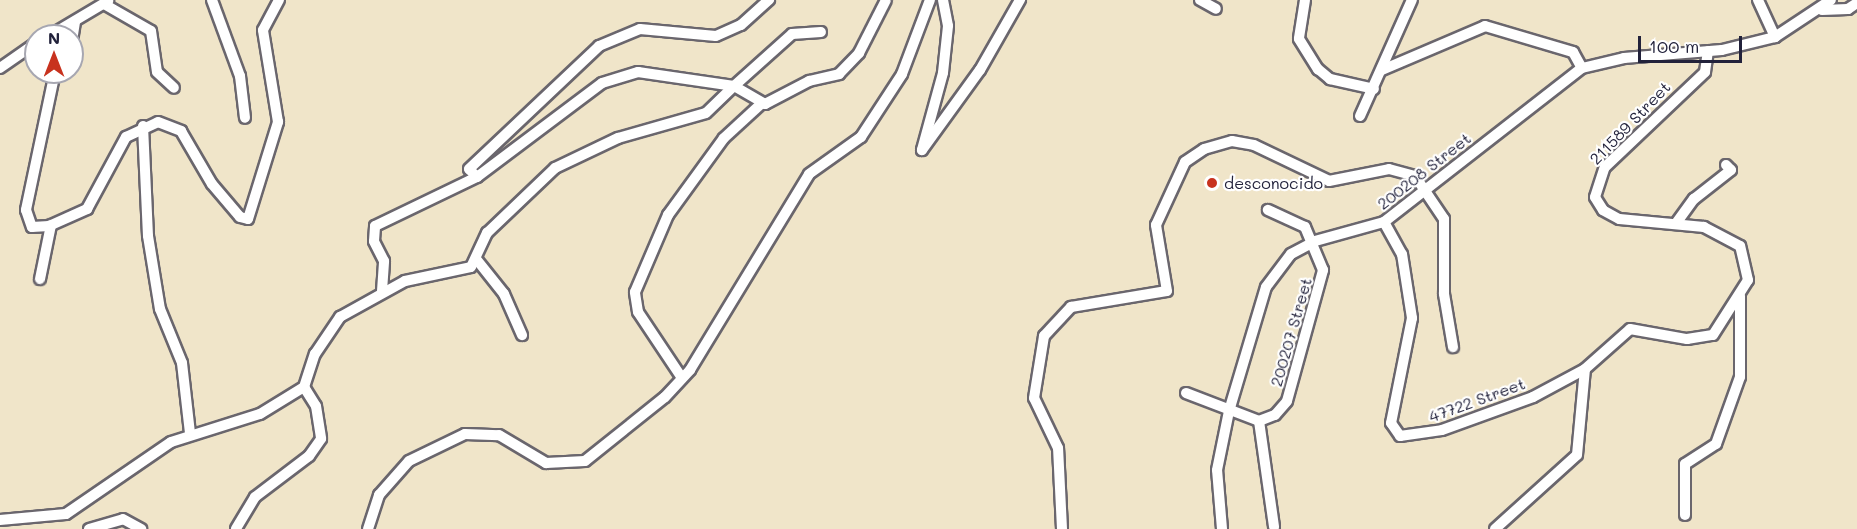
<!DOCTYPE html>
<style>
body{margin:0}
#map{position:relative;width:1857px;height:529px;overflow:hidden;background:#f0e5c9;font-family:Mali,sans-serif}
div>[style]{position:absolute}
.roads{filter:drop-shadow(2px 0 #6a666d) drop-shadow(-2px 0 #6a666d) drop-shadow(0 2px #6a666d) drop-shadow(0 -2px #6a666d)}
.minor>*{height:10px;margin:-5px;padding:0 5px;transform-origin:5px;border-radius:5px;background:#fff}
.dots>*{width:16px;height:16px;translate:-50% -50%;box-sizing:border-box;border:3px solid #fff;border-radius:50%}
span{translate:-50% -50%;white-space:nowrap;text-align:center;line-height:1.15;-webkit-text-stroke:4.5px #fff;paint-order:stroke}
.street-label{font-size:16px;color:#22223b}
.poi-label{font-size:16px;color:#22223b}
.left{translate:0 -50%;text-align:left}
.north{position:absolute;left:24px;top:24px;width:60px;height:60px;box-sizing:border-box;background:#fff;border:2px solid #a7a7b1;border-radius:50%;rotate:0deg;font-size:16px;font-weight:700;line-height:24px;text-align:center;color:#22223b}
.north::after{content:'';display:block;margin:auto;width:21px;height:27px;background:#c8321e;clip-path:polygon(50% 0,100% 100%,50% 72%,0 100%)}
.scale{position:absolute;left:1638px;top:36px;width:104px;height:27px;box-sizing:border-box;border:3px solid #22223b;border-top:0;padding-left:8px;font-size:18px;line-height:21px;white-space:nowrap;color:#22223b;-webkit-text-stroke:4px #fff;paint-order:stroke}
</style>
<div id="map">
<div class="roads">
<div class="minor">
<div style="left:212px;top:0;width:81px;rotate:69.8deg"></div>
<div style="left:240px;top:76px;width:42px;rotate:83.2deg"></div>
<div style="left:943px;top:0;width:26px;rotate:79deg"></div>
<div style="left:948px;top:26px;width:47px;rotate:96.1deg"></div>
<div style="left:943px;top:73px;width:80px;rotate:105.3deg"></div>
<div style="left:922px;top:150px;width:99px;rotate:-54.1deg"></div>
<div style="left:980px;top:70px;width:81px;rotate:-60.3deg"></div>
<div style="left:1200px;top:0;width:18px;rotate:29deg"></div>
<div style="left:1305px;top:0;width:39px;rotate:99deg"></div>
<div style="left:1299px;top:39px;width:36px;rotate:58deg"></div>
<div style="left:1318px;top:69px;width:16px;rotate:40deg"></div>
<div style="left:1330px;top:79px;width:45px;rotate:12.8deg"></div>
<div style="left:1758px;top:0;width:41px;rotate:65.3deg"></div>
<div style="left:104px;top:4px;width:54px;rotate:29.9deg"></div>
<div style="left:151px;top:31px;width:41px;rotate:81.7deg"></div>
<div style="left:157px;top:72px;width:23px;rotate:43deg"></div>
<div style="left:1822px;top:10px;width:26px;rotate:-2deg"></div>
<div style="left:1848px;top:9px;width:11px;rotate:-34deg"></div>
<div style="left:49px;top:36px;width:69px;rotate:-30.7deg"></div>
<div style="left:72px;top:41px;width:20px;rotate:-81deg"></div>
<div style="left:0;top:68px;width:44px;rotate:-34.8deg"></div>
<div style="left:1382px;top:70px;width:112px;rotate:-23.1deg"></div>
<div style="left:1485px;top:26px;width:92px;rotate:16.5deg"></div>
<div style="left:1573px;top:52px;width:18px;rotate:61deg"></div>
<div style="left:55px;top:72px;width:141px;rotate:101.9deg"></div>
<div style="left:26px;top:210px;width:18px;rotate:71deg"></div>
<div style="left:32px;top:227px;width:17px;rotate:-3deg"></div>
<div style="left:49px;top:226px;width:42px;rotate:-24.1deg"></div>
<div style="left:87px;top:209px;width:82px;rotate:-61.6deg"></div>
<div style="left:126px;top:137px;width:35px;rotate:-25deg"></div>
<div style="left:158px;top:122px;width:25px;rotate:21deg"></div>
<div style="left:181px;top:131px;width:61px;rotate:59.7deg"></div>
<div style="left:212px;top:184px;width:43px;rotate:49.7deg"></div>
<div style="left:240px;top:217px;width:8px;rotate:14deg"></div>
<div style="left:248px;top:219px;width:102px;rotate:-72.8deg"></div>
<div style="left:278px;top:122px;width:93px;rotate:-99.3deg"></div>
<div style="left:263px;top:30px;width:34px;rotate:-62deg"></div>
<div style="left:1360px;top:116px;width:127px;rotate:-65.9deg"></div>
<div style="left:143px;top:126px;width:110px;rotate:87.4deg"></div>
<div style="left:148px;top:236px;width:74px;rotate:80.7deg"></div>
<div style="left:160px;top:309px;width:58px;rotate:67.8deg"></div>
<div style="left:182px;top:363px;width:70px;rotate:83.5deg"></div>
<div style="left:477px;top:177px;width:11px;rotate:-135deg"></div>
<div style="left:469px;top:169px;width:179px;rotate:-43.4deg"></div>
<div style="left:599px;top:46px;width:44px;rotate:-22.5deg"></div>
<div style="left:640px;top:29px;width:76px;rotate:5.3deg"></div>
<div style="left:716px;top:36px;width:27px;rotate:-24deg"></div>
<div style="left:741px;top:25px;width:38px;rotate:-42deg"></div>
<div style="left:1384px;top:222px;width:37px;rotate:61deg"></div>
<div style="left:1402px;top:254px;width:65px;rotate:81.1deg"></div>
<div style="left:1412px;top:318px;width:107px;rotate:101.3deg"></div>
<div style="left:1391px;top:423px;width:16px;rotate:55deg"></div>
<div style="left:1400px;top:436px;width:42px;rotate:-8.1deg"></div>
<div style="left:1442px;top:430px;width:97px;rotate:-19.9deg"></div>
<div style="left:1533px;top:397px;width:59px;rotate:-28.3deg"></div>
<div style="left:1585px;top:369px;width:60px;rotate:-41.6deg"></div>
<div style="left:1630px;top:329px;width:58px;rotate:10deg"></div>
<div style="left:1687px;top:339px;width:26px;rotate:-9deg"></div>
<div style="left:1713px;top:335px;width:65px;rotate:-57.5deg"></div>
<div style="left:1748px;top:280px;width:35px;rotate:-103deg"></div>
<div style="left:1740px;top:246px;width:41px;rotate:-152.2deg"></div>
<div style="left:1704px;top:227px;width:85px;rotate:-174.6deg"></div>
<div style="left:1619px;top:219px;width:18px;rotate:-151deg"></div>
<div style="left:1603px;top:210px;width:15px;rotate:-122deg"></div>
<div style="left:1595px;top:197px;width:32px;rotate:-72deg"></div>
<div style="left:1605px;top:167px;width:138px;rotate:-43.5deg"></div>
<div style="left:1705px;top:72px;width:21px;rotate:-82deg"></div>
<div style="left:1677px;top:222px;width:29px;rotate:-54deg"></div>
<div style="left:1694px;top:199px;width:47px;rotate:-38.1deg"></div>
<div style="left:1731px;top:170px;width:7px;rotate:-135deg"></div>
<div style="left:477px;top:260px;width:43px;rotate:51.5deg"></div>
<div style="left:504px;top:294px;width:45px;rotate:66.3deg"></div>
<div style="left:40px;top:279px;width:55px;rotate:-78.5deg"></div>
<div style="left:382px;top:291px;width:30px;rotate:-86deg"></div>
<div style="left:384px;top:261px;width:22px;rotate:-117deg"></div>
<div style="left:374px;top:241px;width:15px;rotate:-86deg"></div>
<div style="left:375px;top:226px;width:113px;rotate:-25.7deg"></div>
<div style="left:477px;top:177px;width:156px;rotate:-36.9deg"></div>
<div style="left:602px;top:83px;width:38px;rotate:-17deg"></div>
<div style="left:638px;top:72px;width:97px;rotate:8.3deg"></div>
<div style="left:734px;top:86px;width:78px;rotate:-41.9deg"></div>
<div style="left:792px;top:34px;width:29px;rotate:-4deg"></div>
<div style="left:682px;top:378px;width:79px;rotate:-123.7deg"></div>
<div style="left:638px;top:312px;width:20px;rotate:-99deg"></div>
<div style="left:635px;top:292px;width:84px;rotate:-66.8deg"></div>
<div style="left:668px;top:215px;width:95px;rotate:-54deg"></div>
<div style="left:724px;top:138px;width:50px;rotate:-42.6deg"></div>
<div style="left:304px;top:387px;width:35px;rotate:-72deg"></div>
<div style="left:315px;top:354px;width:45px;rotate:-56deg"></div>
<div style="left:340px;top:317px;width:74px;rotate:-29deg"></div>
<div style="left:405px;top:281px;width:67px;rotate:-12deg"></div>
<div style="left:471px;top:267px;width:38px;rotate:-65deg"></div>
<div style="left:487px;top:233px;width:94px;rotate:-43.7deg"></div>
<div style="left:555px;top:168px;width:70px;rotate:-25.5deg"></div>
<div style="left:618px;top:138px;width:91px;rotate:-15.9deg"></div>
<div style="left:706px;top:113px;width:39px;rotate:-44deg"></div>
<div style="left:734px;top:86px;width:36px;rotate:30deg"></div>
<div style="left:765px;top:104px;width:50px;rotate:-27.6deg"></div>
<div style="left:809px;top:81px;width:31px;rotate:-13deg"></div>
<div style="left:839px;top:74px;width:29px;rotate:-46deg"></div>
<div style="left:859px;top:53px;width:59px;rotate:-63deg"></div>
<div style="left:1186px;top:393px;width:78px;rotate:21deg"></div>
<div style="left:1259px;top:421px;width:17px;rotate:-21deg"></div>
<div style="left:1275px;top:415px;width:18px;rotate:-49deg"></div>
<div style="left:1287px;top:401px;width:136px;rotate:-74.6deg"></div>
<div style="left:1323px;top:270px;width:47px;rotate:-112.7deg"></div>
<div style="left:1305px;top:227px;width:41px;rotate:-155.3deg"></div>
<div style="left:1259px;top:421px;width:107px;rotate:81.9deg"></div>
<div style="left:1685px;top:515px;width:51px;rotate:-90deg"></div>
<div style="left:1685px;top:464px;width:37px;rotate:-33deg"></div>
<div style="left:1716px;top:444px;width:71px;rotate:-70.3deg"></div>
<div style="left:1740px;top:377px;width:81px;rotate:-90deg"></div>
<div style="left:0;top:520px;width:66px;rotate:-5.2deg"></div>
<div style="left:66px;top:514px;width:127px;rotate:-34.4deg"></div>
<div style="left:171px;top:442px;width:93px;rotate:-17.5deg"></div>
<div style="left:260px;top:414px;width:52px;rotate:-31.5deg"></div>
<div style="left:304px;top:387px;width:22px;rotate:58deg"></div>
<div style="left:316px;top:406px;width:33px;rotate:81deg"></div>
<div style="left:321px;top:439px;width:21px;rotate:125deg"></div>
<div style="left:309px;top:456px;width:68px;rotate:142.8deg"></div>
<div style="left:255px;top:497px;width:37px;rotate:121deg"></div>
<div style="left:89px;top:529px;width:35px;rotate:-16deg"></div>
<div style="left:123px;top:519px;width:21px;rotate:29deg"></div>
<div style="left:368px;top:529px;width:36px;rotate:-72deg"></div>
<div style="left:379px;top:495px;width:45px;rotate:-48.6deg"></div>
<div style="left:409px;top:461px;width:62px;rotate:-25.7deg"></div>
<div style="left:465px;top:434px;width:34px;rotate:2deg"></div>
<div style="left:499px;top:435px;width:55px;rotate:30.8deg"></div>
<div style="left:546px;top:463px;width:39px;rotate:-3deg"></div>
<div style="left:585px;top:461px;width:102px;rotate:-38.7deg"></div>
<div style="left:665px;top:397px;width:37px;rotate:-47deg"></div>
<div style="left:690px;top:370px;width:229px;rotate:-58.7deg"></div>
<div style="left:809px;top:174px;width:64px;rotate:-35.4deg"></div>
<div style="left:861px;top:137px;width:75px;rotate:-56.9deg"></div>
<div style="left:902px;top:74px;width:79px;rotate:-69.3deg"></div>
<div style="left:1062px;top:529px;width:81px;rotate:-92.8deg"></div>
<div style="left:1058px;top:448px;width:55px;rotate:-115.6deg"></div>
<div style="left:1034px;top:398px;width:63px;rotate:-80.8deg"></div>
<div style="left:1044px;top:336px;width:40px;rotate:-47deg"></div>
<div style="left:1071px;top:307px;width:97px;rotate:-9.5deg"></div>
<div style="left:1167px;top:291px;width:67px;rotate:-99.5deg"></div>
<div style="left:1156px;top:225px;width:69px;rotate:-65.3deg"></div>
<div style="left:1185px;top:162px;width:23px;rotate:-34deg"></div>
<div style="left:1204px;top:149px;width:29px;rotate:-16deg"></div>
<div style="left:1232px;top:141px;width:22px;rotate:10deg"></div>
<div style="left:1254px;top:145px;width:83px;rotate:25.6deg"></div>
<div style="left:1329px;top:181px;width:61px;rotate:-11.3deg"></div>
<div style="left:1389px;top:169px;width:27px;rotate:15deg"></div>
<div style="left:1415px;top:176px;width:52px;rotate:56deg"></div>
<div style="left:1444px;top:219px;width:75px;rotate:90deg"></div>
<div style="left:1444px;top:294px;width:54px;rotate:80.4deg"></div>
<div style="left:1222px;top:529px;width:59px;rotate:-94.8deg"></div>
<div style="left:1217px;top:470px;width:60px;rotate:-78.5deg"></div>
<div style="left:1229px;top:411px;width:129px;rotate:-73.4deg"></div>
<div style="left:1266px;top:287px;width:41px;rotate:-52.9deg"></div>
<div style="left:1291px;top:254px;width:27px;rotate:-28deg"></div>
<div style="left:1315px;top:241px;width:72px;rotate:-15.4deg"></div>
<div style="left:1384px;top:222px;width:251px;rotate:-37.9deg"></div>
<div style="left:1582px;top:68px;width:43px;rotate:-13.4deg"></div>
<div style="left:1624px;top:58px;width:98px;rotate:-4.7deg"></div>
<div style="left:1722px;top:50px;width:55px;rotate:-13.8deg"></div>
<div style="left:1775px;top:37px;width:67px;rotate:-33.5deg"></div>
<div style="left:1495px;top:529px;width:110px;rotate:-42.1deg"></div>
<div style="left:1577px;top:455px;width:86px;rotate:-84.7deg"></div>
</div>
</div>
<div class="dots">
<div style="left:1212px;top:183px;background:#c8321e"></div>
</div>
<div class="street-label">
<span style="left:1630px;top:123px;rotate:-46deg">211589 Street</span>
<span style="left:1424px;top:171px;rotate:-38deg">200208 Street</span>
<span style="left:1291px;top:332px;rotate:-74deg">200207 Street</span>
<span style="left:1477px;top:400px;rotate:-20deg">47722 Street</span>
</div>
<div class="poi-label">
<span class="left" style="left:1224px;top:183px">desconocido</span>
</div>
<div class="north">N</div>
<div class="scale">100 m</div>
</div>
